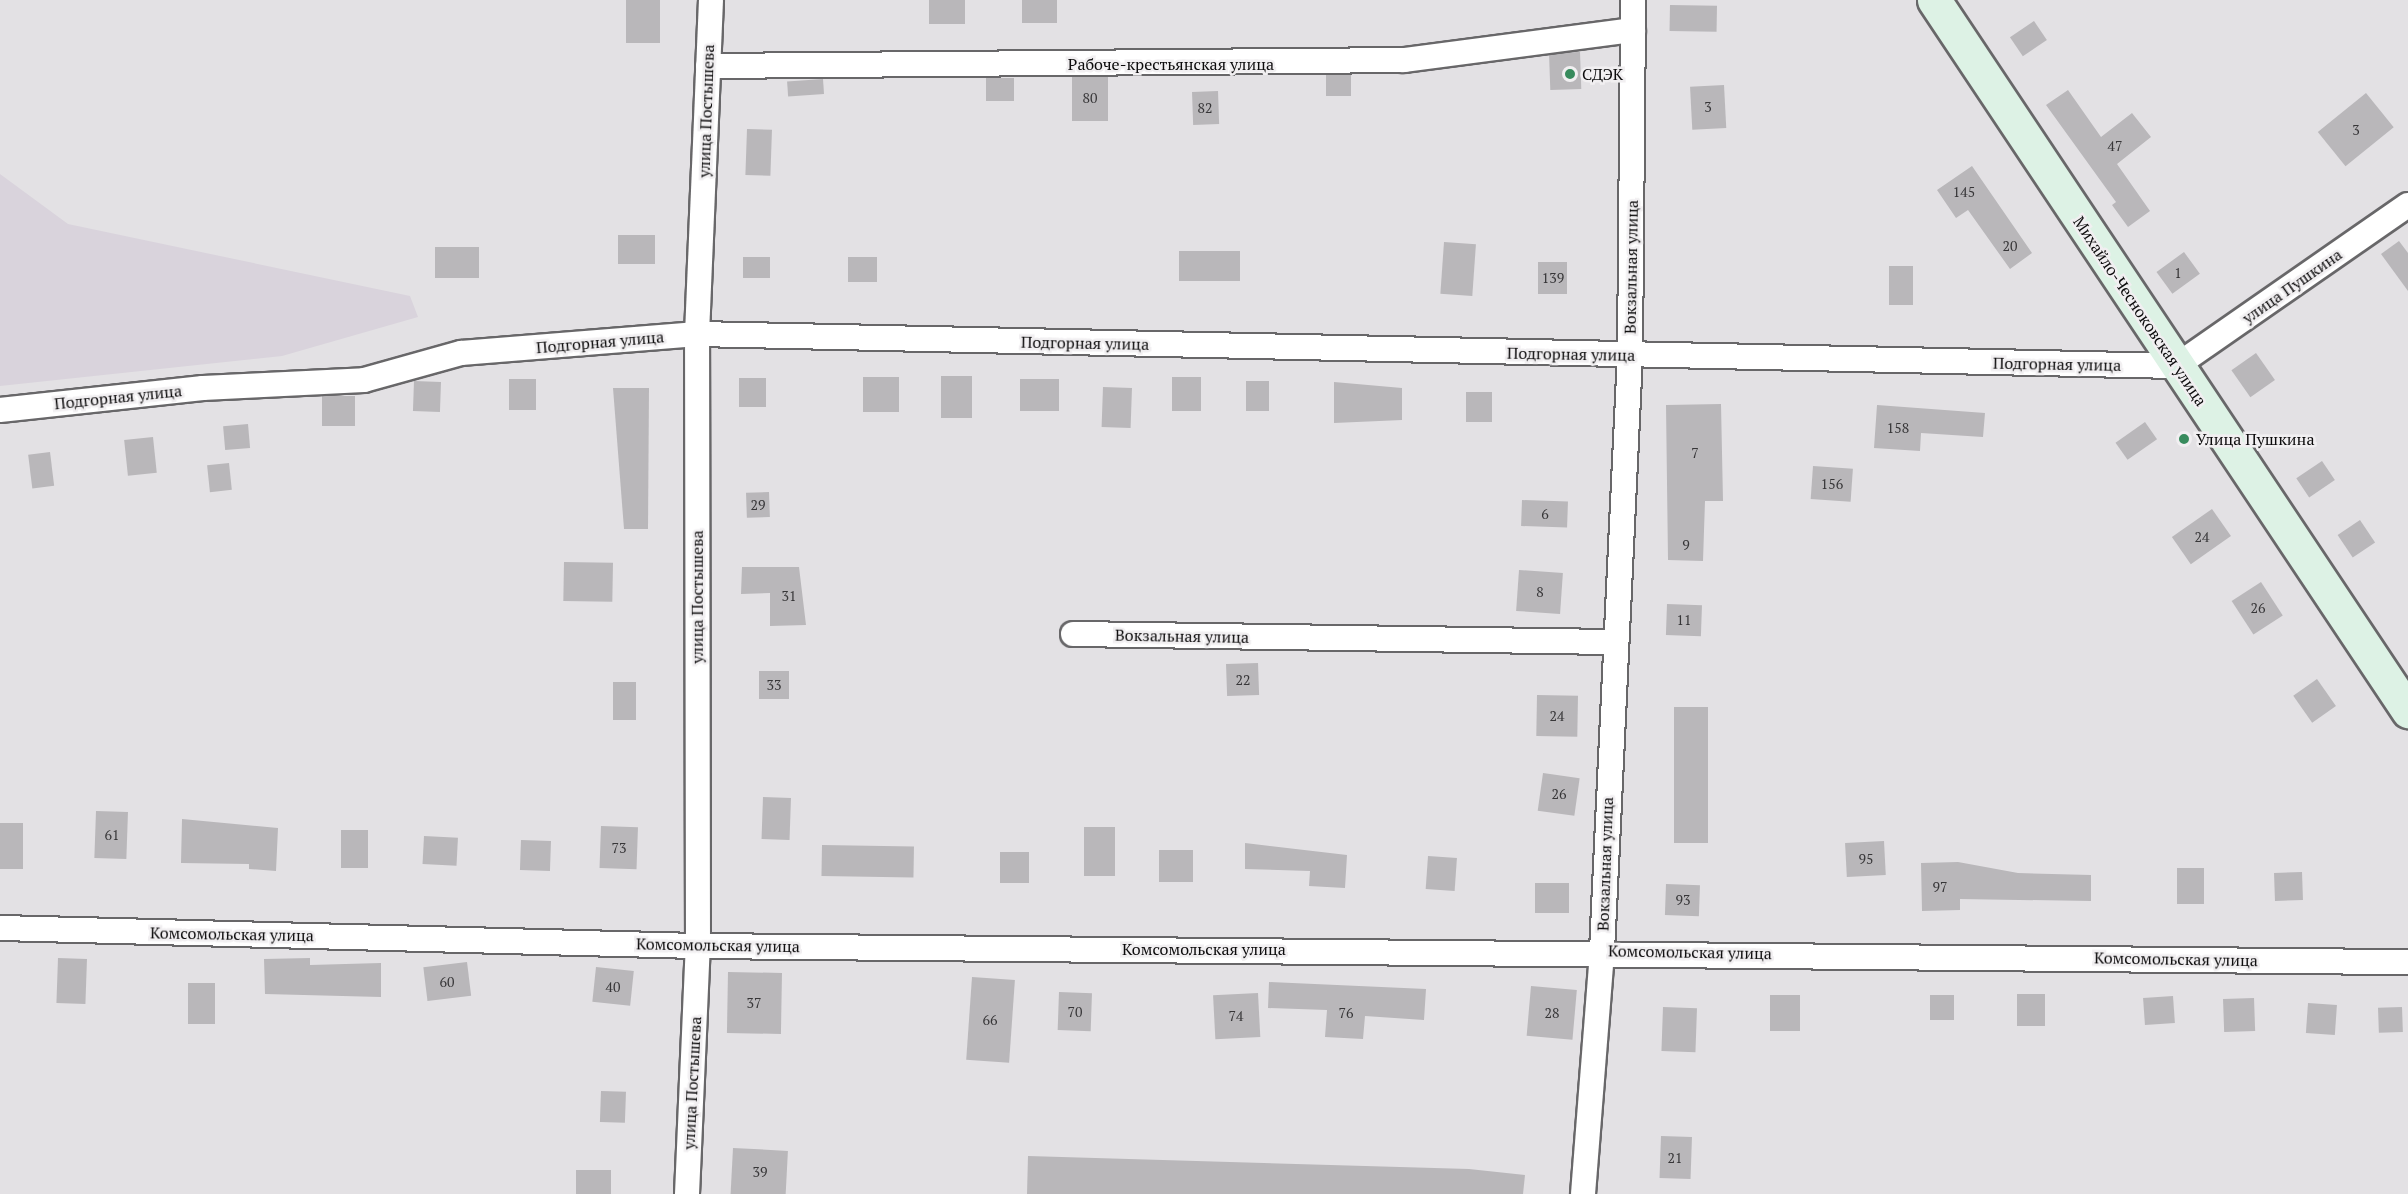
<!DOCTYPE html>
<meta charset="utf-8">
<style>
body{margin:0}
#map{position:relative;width:2408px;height:1194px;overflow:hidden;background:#e3e1e4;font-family:"PT Serif",serif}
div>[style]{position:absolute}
.built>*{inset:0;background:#d9d3dc}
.building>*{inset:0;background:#b9b7ba;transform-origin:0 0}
.roads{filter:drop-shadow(2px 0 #686769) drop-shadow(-2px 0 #686769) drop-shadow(0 2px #686769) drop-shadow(0 -2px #686769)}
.street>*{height:24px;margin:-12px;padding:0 12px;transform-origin:12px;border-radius:12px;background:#fff}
.secondary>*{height:33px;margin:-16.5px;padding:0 16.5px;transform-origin:16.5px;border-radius:16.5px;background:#ddf2e5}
.dots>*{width:16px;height:16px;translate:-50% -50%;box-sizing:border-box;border:3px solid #f1eff1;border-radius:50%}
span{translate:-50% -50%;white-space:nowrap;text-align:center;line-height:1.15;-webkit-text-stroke:5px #f1eff1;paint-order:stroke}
.number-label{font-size:14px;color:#373638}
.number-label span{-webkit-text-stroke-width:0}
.street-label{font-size:16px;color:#0c0b0c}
.poi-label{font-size:16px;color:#0c0b0c}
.left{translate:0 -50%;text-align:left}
</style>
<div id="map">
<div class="built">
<div style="clip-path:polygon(0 174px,68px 224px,410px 296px,418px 317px,282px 356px,0 386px)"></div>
</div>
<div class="building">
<div style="left:626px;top:0;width:34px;height:43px"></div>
<div style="left:929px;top:0;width:36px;height:24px"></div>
<div style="left:1022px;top:0;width:35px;height:23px"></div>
<div style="left:1670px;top:5px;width:47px;height:26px;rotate:1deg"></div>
<div style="left:2034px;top:21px;width:23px;height:29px;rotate:56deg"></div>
<div style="left:1580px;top:52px;width:37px;height:31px;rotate:88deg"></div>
<div style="left:1326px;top:75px;width:25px;height:21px"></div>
<div style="left:1072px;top:77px;width:36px;height:44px"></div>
<div style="left:986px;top:78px;width:28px;height:23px"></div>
<div style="left:823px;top:79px;width:15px;height:36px;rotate:86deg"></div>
<div style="left:1724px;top:85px;width:43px;height:34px;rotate:87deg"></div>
<div style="clip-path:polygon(2068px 90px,2101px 137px,2132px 113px,2151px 137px,2117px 164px,2150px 211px,2128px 227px,2112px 205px,2116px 202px,2046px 105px)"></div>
<div style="left:1218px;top:91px;width:33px;height:26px;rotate:88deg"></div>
<div style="left:2366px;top:93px;width:44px;height:62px;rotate:51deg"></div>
<div style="left:747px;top:129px;width:25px;height:46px;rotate:2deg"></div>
<div style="clip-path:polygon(1972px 166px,2032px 253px,2010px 269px,1968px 210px,1956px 218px,1937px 190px)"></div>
<div style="left:655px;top:235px;width:29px;height:37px;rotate:90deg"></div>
<div style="clip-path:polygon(2399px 241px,2408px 253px,2408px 291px,2381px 254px)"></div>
<div style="left:1444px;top:242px;width:32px;height:52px;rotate:4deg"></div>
<div style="left:435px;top:247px;width:44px;height:31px"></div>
<div style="left:1179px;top:251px;width:61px;height:30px"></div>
<div style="left:2184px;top:252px;width:27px;height:34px;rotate:54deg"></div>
<div style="left:770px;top:257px;width:21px;height:27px;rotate:90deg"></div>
<div style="left:848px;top:257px;width:29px;height:25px"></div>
<div style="left:1538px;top:262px;width:29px;height:32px"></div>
<div style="left:1889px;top:266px;width:24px;height:39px"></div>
<div style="left:2256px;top:353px;width:33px;height:30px;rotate:55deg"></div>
<div style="left:941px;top:376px;width:31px;height:42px"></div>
<div style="left:863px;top:377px;width:36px;height:35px"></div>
<div style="left:1172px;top:377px;width:29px;height:34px"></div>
<div style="left:739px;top:378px;width:27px;height:29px"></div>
<div style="left:509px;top:379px;width:27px;height:31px"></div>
<div style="left:1020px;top:379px;width:39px;height:32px"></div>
<div style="left:414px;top:381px;width:27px;height:30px;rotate:2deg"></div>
<div style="left:1246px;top:381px;width:23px;height:30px"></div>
<div style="clip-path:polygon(1334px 382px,1402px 388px,1402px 420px,1334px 423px)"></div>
<div style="left:1103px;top:387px;width:29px;height:40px;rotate:2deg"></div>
<div style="clip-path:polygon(613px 388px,649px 388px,648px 529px,624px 529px)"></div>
<div style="left:1466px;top:392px;width:26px;height:30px"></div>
<div style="left:322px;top:396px;width:33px;height:30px"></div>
<div style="clip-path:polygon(1721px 404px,1723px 501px,1705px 501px,1703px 561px,1668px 560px,1666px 405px)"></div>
<div style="clip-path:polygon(1877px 405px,1985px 413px,1983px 437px,1921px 433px,1920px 451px,1874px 448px)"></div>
<div style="left:2145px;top:422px;width:21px;height:36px;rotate:55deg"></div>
<div style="left:248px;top:424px;width:24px;height:25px;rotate:85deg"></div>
<div style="left:153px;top:437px;width:36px;height:29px;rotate:84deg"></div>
<div style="left:50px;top:452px;width:34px;height:22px;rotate:83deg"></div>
<div style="left:2322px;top:461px;width:23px;height:31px;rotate:56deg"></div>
<div style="left:229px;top:463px;width:27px;height:22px;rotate:84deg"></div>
<div style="left:1813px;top:466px;width:40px;height:33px;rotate:4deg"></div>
<div style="left:769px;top:492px;width:25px;height:23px;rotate:88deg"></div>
<div style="left:1522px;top:500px;width:46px;height:26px;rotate:2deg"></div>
<div style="left:2212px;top:509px;width:33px;height:49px;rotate:55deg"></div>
<div style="left:2360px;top:520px;width:27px;height:27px;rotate:56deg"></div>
<div style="left:564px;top:562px;width:49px;height:39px;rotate:1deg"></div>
<div style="clip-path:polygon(742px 567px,799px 567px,806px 625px,770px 626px,770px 593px,741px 594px)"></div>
<div style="left:1519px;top:570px;width:44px;height:41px;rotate:4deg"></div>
<div style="left:2261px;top:582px;width:40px;height:35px;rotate:57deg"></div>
<div style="left:1667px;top:604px;width:35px;height:31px;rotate:2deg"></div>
<div style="left:1258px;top:663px;width:32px;height:32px;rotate:88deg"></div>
<div style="left:759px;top:671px;width:30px;height:28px"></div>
<div style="left:2317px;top:679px;width:33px;height:29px;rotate:55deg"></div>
<div style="left:613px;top:682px;width:23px;height:38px"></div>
<div style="left:1537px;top:695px;width:41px;height:41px;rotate:1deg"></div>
<div style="left:1674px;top:707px;width:34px;height:136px"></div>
<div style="left:1543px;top:773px;width:37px;height:38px;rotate:8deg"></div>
<div style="left:763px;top:797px;width:28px;height:42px;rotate:2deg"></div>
<div style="left:96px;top:811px;width:32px;height:47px;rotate:2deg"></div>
<div style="clip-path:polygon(182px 819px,278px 828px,276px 871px,249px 869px,249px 864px,181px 863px)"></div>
<div style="left:0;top:823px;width:23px;height:46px"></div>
<div style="left:601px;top:826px;width:37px;height:42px;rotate:2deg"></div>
<div style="left:1084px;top:827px;width:31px;height:49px"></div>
<div style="left:368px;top:830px;width:38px;height:27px;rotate:90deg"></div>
<div style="left:424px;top:836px;width:34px;height:28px;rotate:3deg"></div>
<div style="left:521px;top:840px;width:30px;height:30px;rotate:2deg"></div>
<div style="left:1884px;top:841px;width:34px;height:39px;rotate:87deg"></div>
<div style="clip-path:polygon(1245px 843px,1347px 855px,1345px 888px,1309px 886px,1310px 871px,1245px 869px)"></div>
<div style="left:822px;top:845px;width:92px;height:31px;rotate:1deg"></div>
<div style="left:1159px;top:850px;width:34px;height:32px"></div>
<div style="left:1000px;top:852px;width:29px;height:31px"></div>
<div style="left:1428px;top:856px;width:29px;height:33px;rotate:4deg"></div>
<div style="clip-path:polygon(1958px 862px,2018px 873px,2091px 875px,2091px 901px,1960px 899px,1960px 910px,1922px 911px,1921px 863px)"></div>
<div style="left:2177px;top:868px;width:27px;height:36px"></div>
<div style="left:2302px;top:872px;width:28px;height:28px;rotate:88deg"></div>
<div style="left:1535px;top:883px;width:34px;height:30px"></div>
<div style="left:1666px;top:884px;width:34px;height:31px;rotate:2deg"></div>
<div style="left:58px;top:958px;width:29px;height:45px;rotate:2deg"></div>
<div style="clip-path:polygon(310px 958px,310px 965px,381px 963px,381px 997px,265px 994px,264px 959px)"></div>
<div style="left:467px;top:962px;width:34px;height:44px;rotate:83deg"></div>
<div style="left:596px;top:967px;width:38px;height:35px;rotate:6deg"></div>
<div style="left:728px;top:972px;width:54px;height:61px;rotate:1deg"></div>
<div style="left:972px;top:977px;width:43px;height:83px;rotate:4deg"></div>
<div style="clip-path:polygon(1269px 982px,1426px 989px,1424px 1020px,1365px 1016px,1363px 1039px,1325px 1037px,1327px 1010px,1268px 1008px)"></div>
<div style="left:188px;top:983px;width:27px;height:41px"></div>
<div style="left:1531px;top:986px;width:46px;height:50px;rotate:5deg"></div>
<div style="left:1059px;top:992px;width:33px;height:38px;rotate:2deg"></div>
<div style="left:1258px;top:993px;width:44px;height:45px;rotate:87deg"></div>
<div style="left:2017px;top:994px;width:28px;height:32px"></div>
<div style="left:1800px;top:995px;width:36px;height:30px;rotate:90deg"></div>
<div style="left:1930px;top:995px;width:24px;height:25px"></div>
<div style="left:2173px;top:996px;width:27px;height:30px;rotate:86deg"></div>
<div style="left:2254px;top:998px;width:33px;height:31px;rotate:88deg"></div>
<div style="left:2308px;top:1003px;width:29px;height:30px;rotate:4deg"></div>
<div style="left:1663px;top:1007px;width:34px;height:44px;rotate:2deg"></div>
<div style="left:2402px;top:1007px;width:25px;height:24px;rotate:88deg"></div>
<div style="left:601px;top:1091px;width:25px;height:31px;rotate:2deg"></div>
<div style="left:1661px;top:1136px;width:31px;height:42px;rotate:2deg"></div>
<div style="left:733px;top:1148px;width:55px;height:46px;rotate:3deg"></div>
<div style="clip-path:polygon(1028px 1156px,1469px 1169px,1525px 1175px,1523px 1194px,1027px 1194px)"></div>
<div style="left:576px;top:1170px;width:35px;height:24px"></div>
</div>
<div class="roads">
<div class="street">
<div style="left:708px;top:66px;width:696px;rotate:-0.49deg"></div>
<div style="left:1404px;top:60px;width:231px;rotate:-7.5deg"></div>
<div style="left:0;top:410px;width:204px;rotate:-6.2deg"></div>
<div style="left:203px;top:388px;width:161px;rotate:-2.8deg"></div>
<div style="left:364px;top:380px;width:101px;rotate:-15.6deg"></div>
<div style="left:461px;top:353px;width:237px;rotate:-4.6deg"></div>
<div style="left:697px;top:334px;width:1479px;rotate:1.24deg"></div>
<div style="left:2176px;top:366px;width:282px;rotate:-34.8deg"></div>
<div style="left:1073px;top:634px;width:541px;rotate:0.85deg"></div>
<div style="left:0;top:928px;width:698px;rotate:1.48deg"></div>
<div style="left:698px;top:946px;width:1710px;rotate:0.54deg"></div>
<div style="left:687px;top:1194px;width:248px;rotate:-87.5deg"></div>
<div style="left:698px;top:946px;width:612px;rotate:-90.09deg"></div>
<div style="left:697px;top:334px;width:334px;rotate:-87.6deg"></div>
<div style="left:1583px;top:1194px;width:244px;rotate:-85.5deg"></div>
<div style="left:1602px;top:951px;width:597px;rotate:-87.31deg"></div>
<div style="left:1630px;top:355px;width:355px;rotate:-89.5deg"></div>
</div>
<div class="secondary">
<div style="left:1934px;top:0;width:855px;rotate:56.31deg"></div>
</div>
</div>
<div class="dots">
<div style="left:1570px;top:74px;background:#388b5d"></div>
<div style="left:2184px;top:439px;background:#388b5d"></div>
</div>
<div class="number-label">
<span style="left:1090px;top:98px">80</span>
<span style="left:1708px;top:107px">3</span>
<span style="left:1205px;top:108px">82</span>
<span style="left:2356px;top:130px">3</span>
<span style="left:2115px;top:146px">47</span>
<span style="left:1964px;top:192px">145</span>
<span style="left:2010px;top:246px">20</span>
<span style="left:2178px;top:273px">1</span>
<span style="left:1553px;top:278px">139</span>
<span style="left:1898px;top:428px">158</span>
<span style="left:1695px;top:453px">7</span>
<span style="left:1832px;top:484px">156</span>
<span style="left:758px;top:505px">29</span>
<span style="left:1545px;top:514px">6</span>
<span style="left:2202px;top:537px">24</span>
<span style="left:1686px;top:545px">9</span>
<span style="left:1540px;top:592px">8</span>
<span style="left:789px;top:596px">31</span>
<span style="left:2258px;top:608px">26</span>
<span style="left:1684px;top:620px">11</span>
<span style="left:1243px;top:680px">22</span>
<span style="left:774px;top:685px">33</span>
<span style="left:1557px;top:716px">24</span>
<span style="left:1559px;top:794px">26</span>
<span style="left:112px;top:835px">61</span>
<span style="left:619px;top:848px">73</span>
<span style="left:1866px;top:859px">95</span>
<span style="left:1940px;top:887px">97</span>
<span style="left:1683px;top:900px">93</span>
<span style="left:447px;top:982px">60</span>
<span style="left:613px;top:987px">40</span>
<span style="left:754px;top:1003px">37</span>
<span style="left:1075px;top:1012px">70</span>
<span style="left:1346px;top:1013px">76</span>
<span style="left:1552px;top:1013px">28</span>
<span style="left:1236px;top:1016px">74</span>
<span style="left:990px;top:1020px">66</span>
<span style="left:1675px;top:1158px">21</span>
<span style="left:760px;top:1172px">39</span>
</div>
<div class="street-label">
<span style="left:1171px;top:64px">Рабоче-крестьянская улица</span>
<span style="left:706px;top:111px;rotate:-88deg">улица Постышева</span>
<span style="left:1631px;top:267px;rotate:-89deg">Вокзальная улица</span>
<span style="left:2292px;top:286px;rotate:-35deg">улица Пушкина</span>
<span style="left:2140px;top:311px;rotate:56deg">Михайло-Чесноковская улица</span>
<span style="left:600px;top:342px;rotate:-5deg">Подгорная улица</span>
<span style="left:1085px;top:343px;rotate:1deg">Подгорная улица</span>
<span style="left:1571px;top:354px;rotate:1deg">Подгорная улица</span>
<span style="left:2057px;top:364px;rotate:1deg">Подгорная улица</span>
<span style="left:118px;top:397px;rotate:-6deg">Подгорная улица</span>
<span style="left:697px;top:597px;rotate:-90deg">улица Постышева</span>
<span style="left:1182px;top:636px;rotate:1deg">Вокзальная улица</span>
<span style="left:1605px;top:864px;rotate:-88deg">Вокзальная улица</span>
<span style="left:232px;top:934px;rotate:1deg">Комсомольская улица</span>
<span style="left:718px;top:945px;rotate:1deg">Комсомольская улица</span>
<span style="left:1204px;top:949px">Комсомольская улица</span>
<span style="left:1690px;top:952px;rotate:1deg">Комсомольская улица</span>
<span style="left:2176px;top:959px;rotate:1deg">Комсомольская улица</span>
<span style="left:692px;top:1083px;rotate:-87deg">улица Постышева</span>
</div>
<div class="poi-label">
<span class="left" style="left:1582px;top:74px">СДЭК</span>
<span class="left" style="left:2196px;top:439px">Улица Пушкина</span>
</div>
</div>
